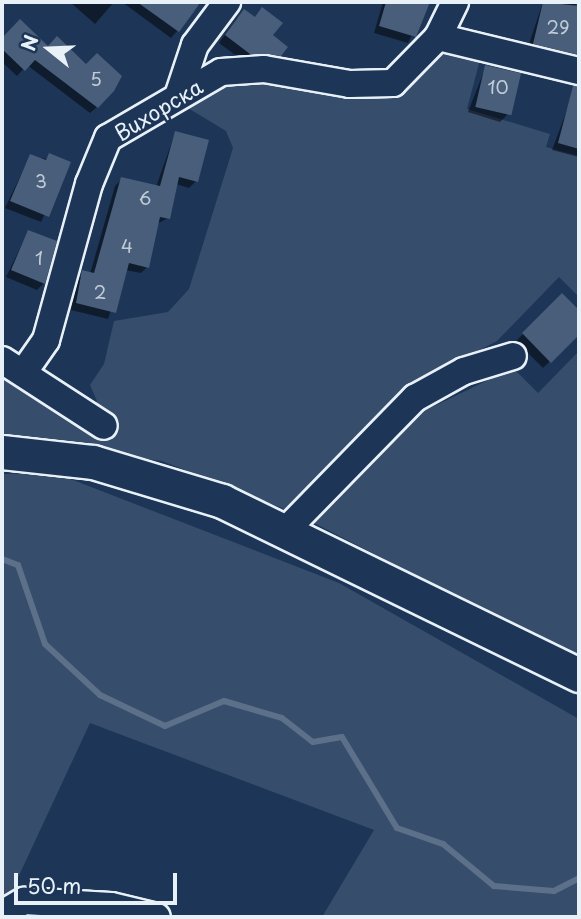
<!DOCTYPE html>
<meta charset="utf-8">
<style>
body{margin:0}
#map{position:relative;width:581px;height:919px;overflow:hidden;background:#1d3557;font-family:"Playpen Sans",sans-serif}
div>[style]{position:absolute}
.green>*{inset:0;background:#374d6c}
.shadow>*{inset:0;background:#0007}
.stream>*{height:6px;margin:-3px;padding:0 3px;transform-origin:3px;border-radius:3px;background:#5d7089}
.building>*{inset:0;background:#495e7a;transform-origin:0 0}
.roads{filter:drop-shadow(2px 0 #e8f1f8) drop-shadow(-2px 0 #e8f1f8) drop-shadow(0 2px #e8f1f8) drop-shadow(0 -2px #e8f1f8)}
.minor>*{height:26px;margin:-13px;padding:0 13px;transform-origin:13px;border-radius:13px;background:#1d3557}
.major>*{height:33px;margin:-16.5px;padding:0 16.5px;transform-origin:16.5px;border-radius:16.5px;background:#1d3557}
span{translate:-50% -50%;white-space:nowrap;text-align:center;line-height:1.15;-webkit-text-stroke:5px #1d3557;paint-order:stroke}
.number-label{font-size:18px;color:#c0ccd8}
.number-label span{-webkit-text-stroke-width:0}
.street-label{font-size:21px;color:#e8f1f8}
.frame{position:absolute;inset:0;border:4px solid #e8f1f8;pointer-events:none}
.north{position:absolute;left:14px;top:14px;width:70px;height:70px;-webkit-text-stroke:5px #1d3557;paint-order:stroke;rotate:288deg;font-size:19px;font-weight:700;line-height:28px;text-align:center;color:#e8f1f8}
.north::after{content:'';display:block;margin:auto;width:24px;height:32px;background:#e8f1f8;clip-path:polygon(50% 0,100% 100%,50% 72%,0 100%)}
.scale{position:absolute;left:14px;top:873px;width:163px;height:32px;box-sizing:border-box;border:4px solid #e8f1f8;border-top:0;padding-left:9px;font-size:21px;line-height:24px;white-space:nowrap;color:#e8f1f8;-webkit-text-stroke:5px #1d3557;paint-order:stroke}
</style>
<div id="map">
<div class="green">
<div style="clip-path:polygon(449px 48px,481px 56px,467px 109px,550px 134px,546px 147px,579px 156px,579px 297px,559px 277px,497px 341px,406px 388px,287px 510px,162px 461px,2px 440px,2px 369px,84px 417px,97px 401px,90px 385px,104px 364px,114px 321px,168px 312px,189px 289px,233px 148px,226px 131px,183px 105px,224px 83px,263px 80px,397px 94px)"></div>
<div style="clip-path:polygon(579px 351px,579px 659px,314px 523px,422px 412px,513px 368px,538px 393px)"></div>
<div style="clip-path:polygon(55px 473px,339px 583px,579px 719px,579px 917px,322px 917px,374px 830px,90px 723px,2px 912px,2px 474px)"></div>
</div>
<div class="shadow">
<div style="clip-path:polygon(70px 2px,114px 2px,95px 24px)"></div>
<div style="clip-path:polygon(122px 2px,202px 2px,171px 38px)"></div>
<div style="clip-path:polygon(383px 2px,427px 2px,408px 43px,374px 33px)"></div>
<div style="clip-path:polygon(543px 2px,579px 2px,572px 8px,579px 10px,579px 61px,527px 50px)"></div>
<div style="clip-path:polygon(237px 18px,271px 36px,280px 55px,273px 62px,242px 60px,219px 43px)"></div>
<div style="clip-path:polygon(20px 22px,48px 48px,86px 66px,97px 107px,90px 113px,27px 65px,17px 76px,2px 62px,2px 40px)"></div>
<div style="clip-path:polygon(486px 66px,507px 115px,500px 122px,468px 112px)"></div>
<div style="clip-path:polygon(572px 96px,579px 99px,579px 157px,552px 150px)"></div>
<div style="clip-path:polygon(175px 133px,196px 181px,189px 188px,176px 184px,168px 218px,157px 224px,147px 267px,141px 273px,125px 270px,108px 319px,71px 310px,76px 278px,90px 274px,115px 186px,122px 179px,156px 187px)"></div>
<div style="clip-path:polygon(30px 156px,69px 163px,41px 222px,5px 208px)"></div>
<div style="clip-path:polygon(28px 232px,44px 283px,37px 290px,6px 277px)"></div>
<div style="clip-path:polygon(562px 296px,579px 313px,579px 333px,543px 368px,516px 341px)"></div>
</div>
<div class="stream">
<div style="left:2px;top:559px;width:17px;rotate:21deg"></div>
<div style="left:18px;top:565px;width:83px;rotate:71.1deg"></div>
<div style="left:45px;top:644px;width:75px;rotate:42.8deg"></div>
<div style="left:100px;top:695px;width:72px;rotate:25.5deg"></div>
<div style="left:165px;top:726px;width:64px;rotate:-23deg"></div>
<div style="left:224px;top:701px;width:60px;rotate:16.3deg"></div>
<div style="left:282px;top:718px;width:39px;rotate:38deg"></div>
<div style="left:313px;top:742px;width:29px;rotate:-10deg"></div>
<div style="left:342px;top:737px;width:106px;rotate:58.9deg"></div>
<div style="left:397px;top:828px;width:49px;rotate:19.2deg"></div>
<div style="left:443px;top:844px;width:66px;rotate:39.5deg"></div>
<div style="left:494px;top:886px;width:60px;rotate:4.8deg"></div>
<div style="left:554px;top:891px;width:28px;rotate:-27deg"></div>
</div>
<div class="building">
<div style="clip-path:polygon(137px 2px,201px 2px,179px 32px)"></div>
<div style="clip-path:polygon(386px 2px,430px 2px,416px 37px,379px 26px)"></div>
<div style="clip-path:polygon(543px 2px,579px 6px,579px 55px,533px 44px)"></div>
<div style="clip-path:polygon(262px 7px,283px 23px,273px 35px,288px 47px,281px 56px,250px 54px,225px 35px,244px 9px,255px 17px)"></div>
<div style="clip-path:polygon(20px 19px,48px 46px,57px 36px,86px 64px,97px 53px,122px 76px,114px 91px,98px 108px,35px 60px,25px 71px,2px 49px,2px 38px)"></div>
<div style="left:485px;top:65px;width:37px;height:43px;rotate:13deg"></div>
<div style="clip-path:polygon(573px 86px,579px 86px,579px 149px,558px 143px)"></div>
<div style="clip-path:polygon(175px 131px,209px 140px,198px 182px,179px 177px,170px 219px,160px 217px,149px 268px,129px 263px,116px 313px,76px 303px,82px 270px,94px 273px,121px 177px,160px 186px)"></div>
<div style="clip-path:polygon(49px 153px,71px 162px,49px 217px,10px 201px,30px 154px,46px 160px)"></div>
<div style="clip-path:polygon(28px 230px,57px 241px,45px 284px,11px 270px)"></div>
<div style="clip-path:polygon(562px 293px,579px 310px,579px 335px,551px 363px,522px 333px)"></div>
</div>
<div class="roads">
<div class="minor">
<div style="left:438px;top:37px;width:145px;rotate:13.6deg"></div>
<div style="left:178px;top:96px;width:54px;rotate:-71.6deg"></div>
<div style="left:195px;top:45px;width:54px;rotate:-53.3deg"></div>
<div style="left:2px;top:360px;width:121px;rotate:32.9deg"></div>
<div style="left:23px;top:373px;width:40px;rotate:-55.1deg"></div>
<div style="left:46px;top:340px;width:162px;rotate:-74.6deg"></div>
<div style="left:89px;top:184px;width:50px;rotate:-67.6deg"></div>
<div style="left:108px;top:138px;width:131px;rotate:-30.3deg"></div>
<div style="left:221px;top:72px;width:43px;rotate:-4deg"></div>
<div style="left:264px;top:69px;width:87px;rotate:9.9deg"></div>
<div style="left:350px;top:84px;width:43px;rotate:-1.3deg"></div>
<div style="left:393px;top:83px;width:64px;rotate:-45.6deg"></div>
<div style="left:438px;top:37px;width:39px;rotate:-64deg"></div>
<div style="left:286px;top:530px;width:185px;rotate:-45.7deg"></div>
<div style="left:415px;top:398px;width:56px;rotate:-28.9deg"></div>
<div style="left:464px;top:371px;width:51px;rotate:-17deg"></div>
<div style="left:2px;top:914px;width:26px;rotate:-31deg"></div>
<div style="left:24px;top:901px;width:87px;rotate:3.3deg"></div>
<div style="left:111px;top:906px;width:47px;rotate:13.4deg"></div>
</div>
<div class="major">
<div style="left:2px;top:452px;width:92px;rotate:6.3deg"></div>
<div style="left:93px;top:462px;width:135px;rotate:16.8deg"></div>
<div style="left:222px;top:501px;width:397px;rotate:26deg"></div>
</div>
</div>
<div class="number-label">
<span style="left:558px;top:27px">29</span>
<span style="left:96px;top:79px">5</span>
<span style="left:498px;top:87px">10</span>
<span style="left:41px;top:181px">3</span>
<span style="left:145px;top:198px">6</span>
<span style="left:127px;top:246px">4</span>
<span style="left:39px;top:258px">1</span>
<span style="left:100px;top:292px">2</span>
</div>
<div class="street-label">
<span style="left:158px;top:109px;rotate:-31deg">Вихорска</span>
</div>
<div class="frame"></div>
<div class="north">N</div>
<div class="scale">50 m</div>
</div>
